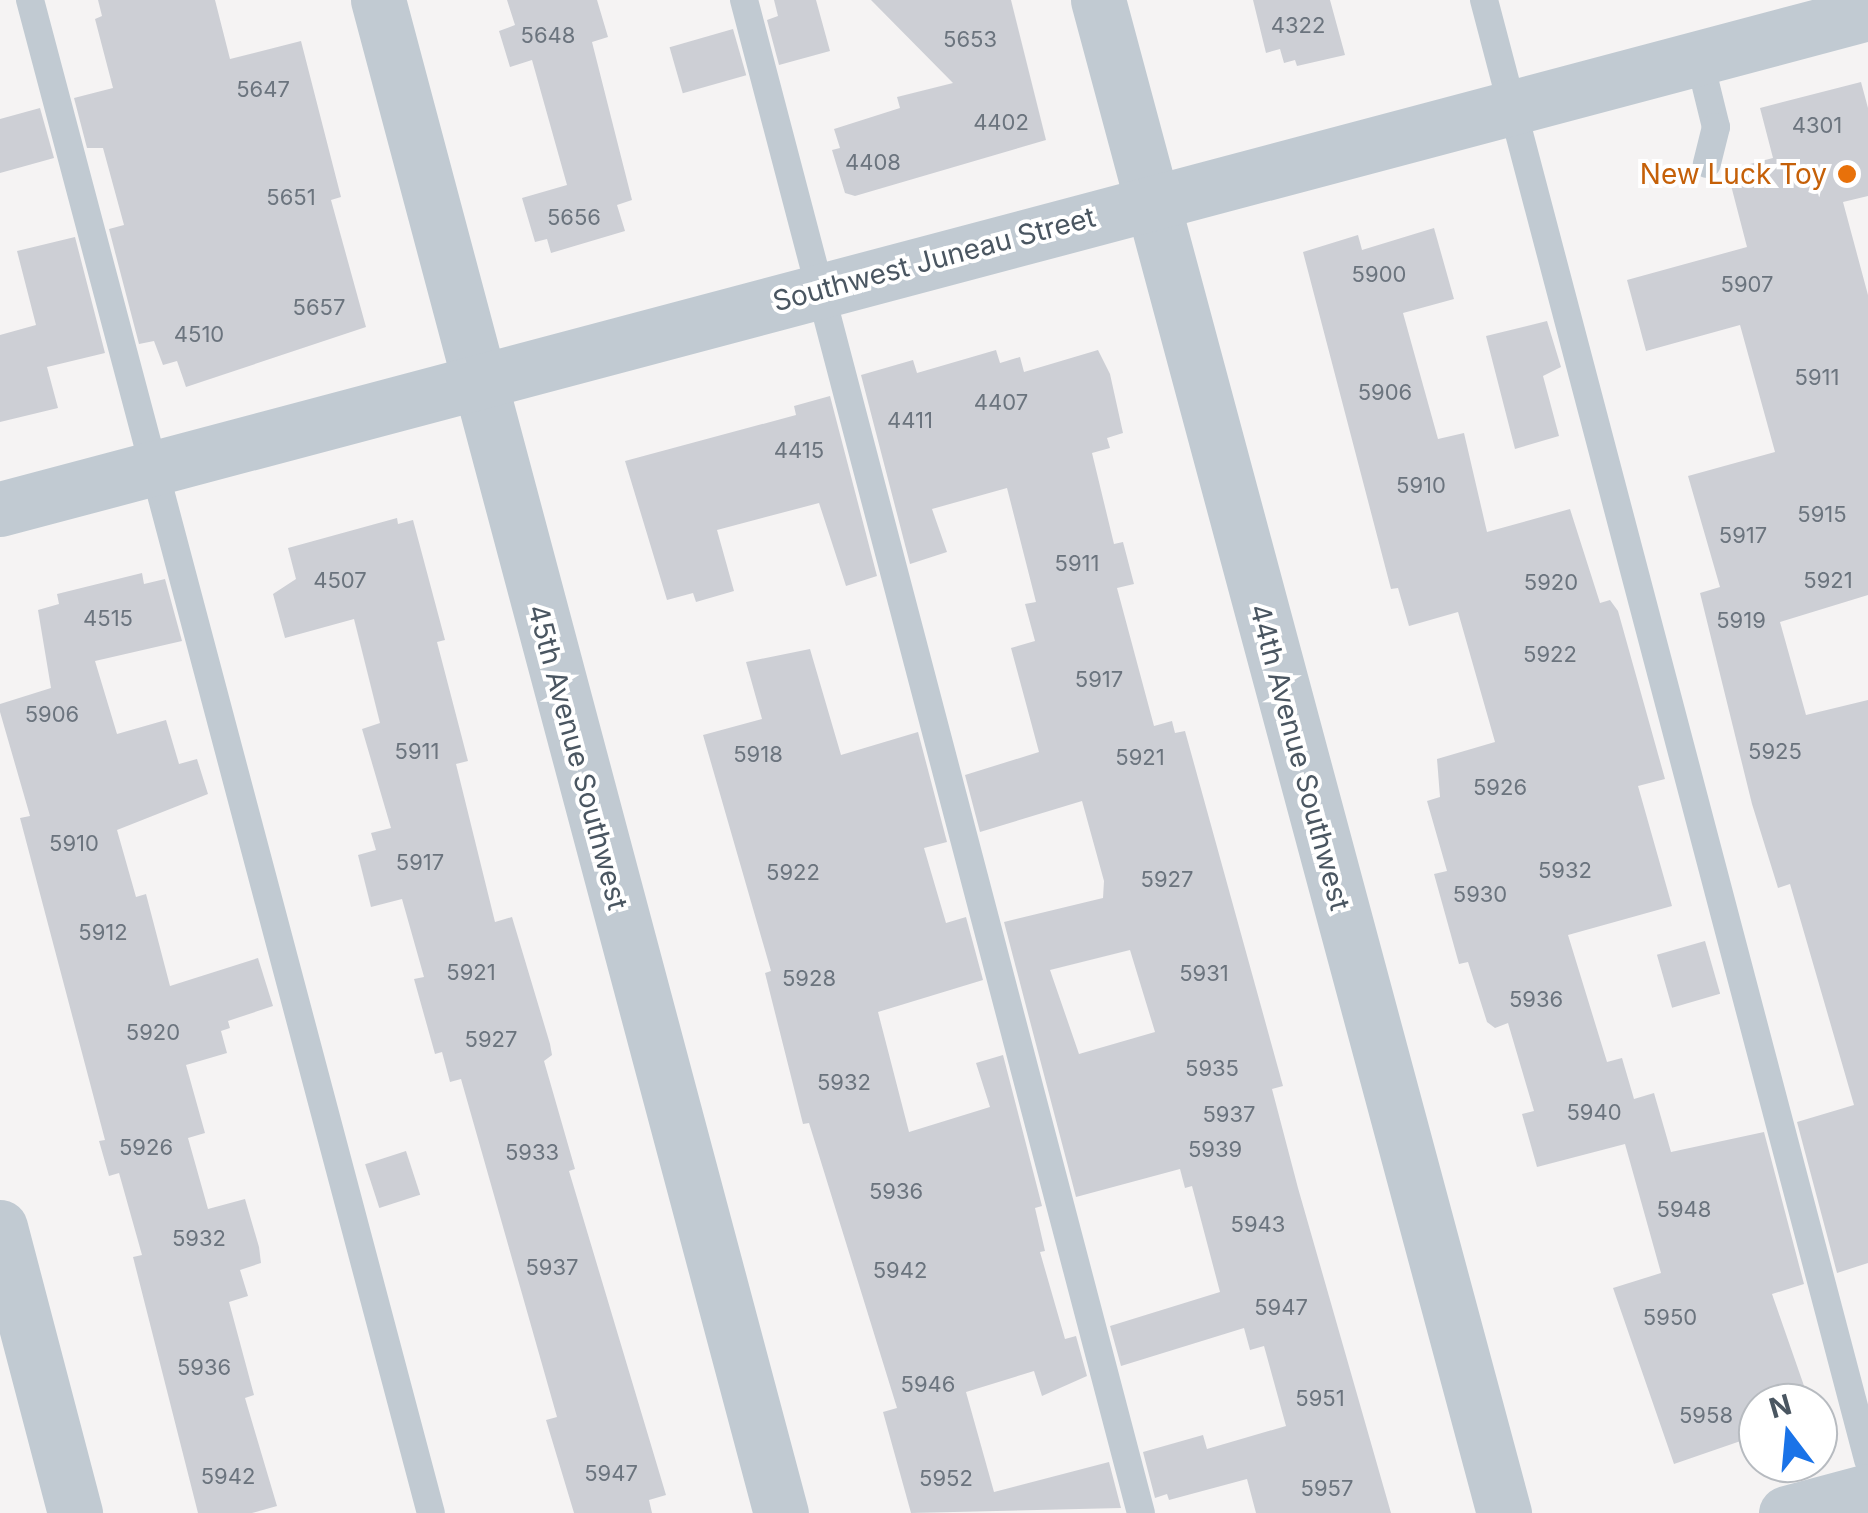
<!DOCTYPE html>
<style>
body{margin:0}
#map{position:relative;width:1868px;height:1513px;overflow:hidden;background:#f5f3f3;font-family:Inter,sans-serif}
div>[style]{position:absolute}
.building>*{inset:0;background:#cdcfd5;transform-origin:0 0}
.lane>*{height:28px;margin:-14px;padding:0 14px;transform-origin:14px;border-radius:14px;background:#c1cad2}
.street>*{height:55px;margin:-27.5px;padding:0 27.5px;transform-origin:27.5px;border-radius:27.5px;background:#c1cad2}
.dots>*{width:28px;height:28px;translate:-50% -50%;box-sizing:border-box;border:5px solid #fff;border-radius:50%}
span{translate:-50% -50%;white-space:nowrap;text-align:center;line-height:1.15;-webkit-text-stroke:8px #fff;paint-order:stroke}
.number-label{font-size:22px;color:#6b747e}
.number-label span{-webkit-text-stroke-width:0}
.food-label{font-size:28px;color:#c56008}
.right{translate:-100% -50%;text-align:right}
.street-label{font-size:28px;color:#4a5661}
.north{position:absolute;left:1738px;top:1383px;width:100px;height:100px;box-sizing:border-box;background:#fff;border:2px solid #b7bbc0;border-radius:50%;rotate:344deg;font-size:28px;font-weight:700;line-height:40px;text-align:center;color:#4a5661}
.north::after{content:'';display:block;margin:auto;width:35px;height:45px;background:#1a73e8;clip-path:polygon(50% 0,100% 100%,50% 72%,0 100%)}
</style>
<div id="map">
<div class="building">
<div style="clip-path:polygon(98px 0,215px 0,230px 59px,301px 41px,341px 197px,331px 200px,366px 327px,186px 387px,177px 361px,163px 365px,154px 341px,139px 344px,109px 229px,124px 225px,103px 148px,87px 148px,74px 98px,113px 88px,95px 19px,102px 16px)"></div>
<div style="clip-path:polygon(507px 0,597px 0,608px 37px,592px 42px,632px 200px,617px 205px,625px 231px,551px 253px,547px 239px,535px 242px,522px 198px,567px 185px,532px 60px,510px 67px,499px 31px,515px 25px)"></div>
<div style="clip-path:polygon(774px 0,816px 0,830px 51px,779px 65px,767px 20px,778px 16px)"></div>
<div style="clip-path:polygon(871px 0,1011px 0,1046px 140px,855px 196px,845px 193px,832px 150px,840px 148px,834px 129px,900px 108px,897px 97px,953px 83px)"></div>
<div style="clip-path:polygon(1253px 0,1330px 0,1345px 55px,1297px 66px,1295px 60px,1284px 63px,1280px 49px,1266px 53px)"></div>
<div style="left:733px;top:29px;width:48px;height:66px;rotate:74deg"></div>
<div style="clip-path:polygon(1861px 82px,1868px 108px,1868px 196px,1843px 202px,1868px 295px,1868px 595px,1780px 622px,1806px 715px,1868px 700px,1868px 1263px,1837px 1273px,1797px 1122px,1854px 1105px,1790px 884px,1778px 888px,1752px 804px,1700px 593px,1720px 587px,1688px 476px,1775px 452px,1740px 325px,1646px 351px,1627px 280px,1747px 247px,1727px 170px,1773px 158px,1760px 108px)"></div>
<div style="clip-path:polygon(40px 108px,54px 158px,0 173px,0 119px)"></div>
<div style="clip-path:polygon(1434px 228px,1454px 299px,1403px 313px,1438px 439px,1464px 433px,1487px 532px,1570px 509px,1600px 603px,1610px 600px,1618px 611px,1665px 779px,1638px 786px,1672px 906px,1568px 935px,1607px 1062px,1622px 1058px,1634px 1099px,1654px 1093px,1671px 1152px,1764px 1132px,1804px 1284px,1772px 1294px,1810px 1403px,1758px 1403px,1758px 1435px,1674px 1464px,1613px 1288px,1661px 1273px,1625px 1144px,1537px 1167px,1522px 1114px,1534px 1111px,1508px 1023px,1495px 1028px,1487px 1022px,1468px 962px,1459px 964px,1434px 874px,1447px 871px,1427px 801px,1440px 797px,1437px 759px,1495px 742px,1458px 612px,1409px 626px,1398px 588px,1391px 589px,1303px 252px,1358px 235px,1362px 250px)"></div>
<div style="clip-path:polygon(75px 237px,105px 353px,47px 367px,58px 408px,0 422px,0 335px,36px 325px,17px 251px)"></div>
<div style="clip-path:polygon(1547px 321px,1561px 367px,1543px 376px,1559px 436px,1515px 449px,1486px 336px)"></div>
<div style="clip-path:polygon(evenodd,996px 350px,1000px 363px,1020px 357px,1024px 372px,1098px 350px,1110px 374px,1123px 433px,1107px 438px,1110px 448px,1092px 453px,1114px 544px,1123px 542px,1134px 584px,1117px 588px,1154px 726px,1172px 721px,1175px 733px,1185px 731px,1283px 1086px,1272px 1089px,1298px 1188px,1391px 1513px,1256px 1513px,1247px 1479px,1169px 1500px,1167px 1494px,1155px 1498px,1143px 1452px,1203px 1435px,1207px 1449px,1286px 1426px,1264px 1346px,1250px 1350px,1244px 1328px,1121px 1366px,1110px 1326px,1220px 1292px,1192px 1186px,1185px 1188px,1180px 1169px,1076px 1197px,1004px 922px,1103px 898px,1104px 881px,1082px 801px,980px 832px,965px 775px,1039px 752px,1011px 648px,1035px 641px,1025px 604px,1036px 602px,1007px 488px,932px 509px,947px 552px,910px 564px,861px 375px,913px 360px,917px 373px,996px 350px,1130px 950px,1155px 1032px,1079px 1054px,1050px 970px,1130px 950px)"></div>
<div style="clip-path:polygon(830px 396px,877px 576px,846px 586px,819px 503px,717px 530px,734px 591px,696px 602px,693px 593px,667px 600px,625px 461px,796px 415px,794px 406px)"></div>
<div style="clip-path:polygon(397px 518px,398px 524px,413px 520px,445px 640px,437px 642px,468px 761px,456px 764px,495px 922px,512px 917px,550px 1044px,552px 1055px,544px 1061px,575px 1169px,569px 1171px,666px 1495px,649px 1500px,652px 1513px,574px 1513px,546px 1420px,557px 1417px,461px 1079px,450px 1082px,442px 1052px,435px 1054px,414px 979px,424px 977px,402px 899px,371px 907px,358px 855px,376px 850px,371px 833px,391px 828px,362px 729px,380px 723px,354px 619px,285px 638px,273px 594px,296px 579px,288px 548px)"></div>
<div style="clip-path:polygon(142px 573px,144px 584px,165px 579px,182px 641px,95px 661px,117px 734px,166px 720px,179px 764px,197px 759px,208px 794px,117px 830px,136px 897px,146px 894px,170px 986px,258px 958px,273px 1006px,228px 1021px,230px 1028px,221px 1031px,227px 1053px,186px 1065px,205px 1133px,188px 1138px,208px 1209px,245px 1199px,259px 1247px,261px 1263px,240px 1270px,248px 1296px,229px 1302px,254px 1395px,245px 1398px,277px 1506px,252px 1513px,198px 1513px,133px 1257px,142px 1255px,119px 1173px,109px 1176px,99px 1141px,105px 1140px,20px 818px,30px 816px,0 712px,0 704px,51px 688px,38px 610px,59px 604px,57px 594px)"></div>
<div style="clip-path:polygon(810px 649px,841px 755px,918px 732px,947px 842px,924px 848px,946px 923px,966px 917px,983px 980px,878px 1012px,909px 1132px,990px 1107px,976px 1063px,1003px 1055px,1042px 1206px,1035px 1208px,1045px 1251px,1040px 1252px,1065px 1339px,1076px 1336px,1087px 1376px,1042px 1396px,1034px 1371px,966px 1392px,994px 1492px,1109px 1462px,1121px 1508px,911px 1513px,883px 1412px,897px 1408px,809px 1123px,803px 1124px,765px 973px,771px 971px,703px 735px,762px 719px,746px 662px)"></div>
<div style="left:1705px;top:941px;width:55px;height:50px;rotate:74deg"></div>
<div style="left:406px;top:1151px;width:46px;height:43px;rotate:72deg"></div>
</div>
<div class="lane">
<div style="left:30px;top:0;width:1565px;rotate:75.16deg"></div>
<div style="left:744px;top:0;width:1564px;rotate:75.3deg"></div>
<div style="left:1484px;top:0;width:1510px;rotate:75.26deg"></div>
<div style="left:1699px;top:58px;width:71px;rotate:76.2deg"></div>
<div style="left:1716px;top:127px;width:38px;rotate:104deg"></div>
</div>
<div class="street">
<div style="left:378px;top:0;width:1566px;rotate:75.09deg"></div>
<div style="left:1098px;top:0;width:1567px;rotate:74.98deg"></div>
<div style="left:0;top:509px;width:1933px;rotate:-14.87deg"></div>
<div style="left:0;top:1227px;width:296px;rotate:75.3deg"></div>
<div style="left:1786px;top:1513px;width:85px;rotate:-15deg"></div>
</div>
<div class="dots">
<div style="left:1847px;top:174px;background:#e8710a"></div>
</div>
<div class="number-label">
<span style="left:1298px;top:26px">4322</span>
<span style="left:548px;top:36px">5648</span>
<span style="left:970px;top:40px">5653</span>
<span style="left:263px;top:90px">5647</span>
<span style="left:1001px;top:123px">4402</span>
<span style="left:1817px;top:126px">4301</span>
<span style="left:873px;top:163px">4408</span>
<span style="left:291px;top:198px">5651</span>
<span style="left:574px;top:218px">5656</span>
<span style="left:1379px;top:275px">5900</span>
<span style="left:1747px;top:285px">5907</span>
<span style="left:319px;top:308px">5657</span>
<span style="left:199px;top:335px">4510</span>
<span style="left:1817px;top:378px">5911</span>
<span style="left:1385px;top:393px">5906</span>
<span style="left:1001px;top:403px">4407</span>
<span style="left:910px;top:421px">4411</span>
<span style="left:799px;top:451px">4415</span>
<span style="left:1421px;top:486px">5910</span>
<span style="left:1822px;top:515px">5915</span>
<span style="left:1743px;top:536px">5917</span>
<span style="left:1077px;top:564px">5911</span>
<span style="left:340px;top:581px">4507</span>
<span style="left:1828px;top:581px">5921</span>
<span style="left:1551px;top:583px">5920</span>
<span style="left:108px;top:619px">4515</span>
<span style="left:1741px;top:621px">5919</span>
<span style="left:1550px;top:655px">5922</span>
<span style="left:1099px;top:680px">5917</span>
<span style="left:52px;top:715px">5906</span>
<span style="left:417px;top:752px">5911</span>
<span style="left:1775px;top:752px">5925</span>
<span style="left:758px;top:755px">5918</span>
<span style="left:1140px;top:758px">5921</span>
<span style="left:1500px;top:788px">5926</span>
<span style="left:74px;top:844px">5910</span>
<span style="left:420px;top:863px">5917</span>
<span style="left:1565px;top:871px">5932</span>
<span style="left:793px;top:873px">5922</span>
<span style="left:1167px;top:880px">5927</span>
<span style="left:1480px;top:895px">5930</span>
<span style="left:103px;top:933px">5912</span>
<span style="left:471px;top:973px">5921</span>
<span style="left:1204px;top:974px">5931</span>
<span style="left:809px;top:979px">5928</span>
<span style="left:1536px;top:1000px">5936</span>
<span style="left:153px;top:1033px">5920</span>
<span style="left:491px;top:1040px">5927</span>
<span style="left:1212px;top:1069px">5935</span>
<span style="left:844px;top:1083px">5932</span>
<span style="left:1594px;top:1113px">5940</span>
<span style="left:1229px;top:1115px">5937</span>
<span style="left:146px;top:1148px">5926</span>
<span style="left:1215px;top:1150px">5939</span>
<span style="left:532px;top:1153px">5933</span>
<span style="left:896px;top:1192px">5936</span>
<span style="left:1684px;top:1210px">5948</span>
<span style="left:1258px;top:1225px">5943</span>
<span style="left:199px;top:1239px">5932</span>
<span style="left:552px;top:1268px">5937</span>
<span style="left:900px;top:1271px">5942</span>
<span style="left:1281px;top:1308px">5947</span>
<span style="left:1670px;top:1318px">5950</span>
<span style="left:204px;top:1368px">5936</span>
<span style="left:928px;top:1385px">5946</span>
<span style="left:1320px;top:1399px">5951</span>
<span style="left:1706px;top:1416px">5958</span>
<span style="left:611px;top:1474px">5947</span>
<span style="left:228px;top:1477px">5942</span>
<span style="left:946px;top:1479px">5952</span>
<span style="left:1327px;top:1489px">5957</span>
</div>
<div class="food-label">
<span class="right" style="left:1827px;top:174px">New Luck Toy</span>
</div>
<div class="street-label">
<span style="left:934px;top:259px;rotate:-15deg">Southwest Juneau Street</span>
<span style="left:578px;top:757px;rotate:75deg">45th Avenue Southwest</span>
<span style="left:1300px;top:757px;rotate:75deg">44th Avenue Southwest</span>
</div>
<div class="north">N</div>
</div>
